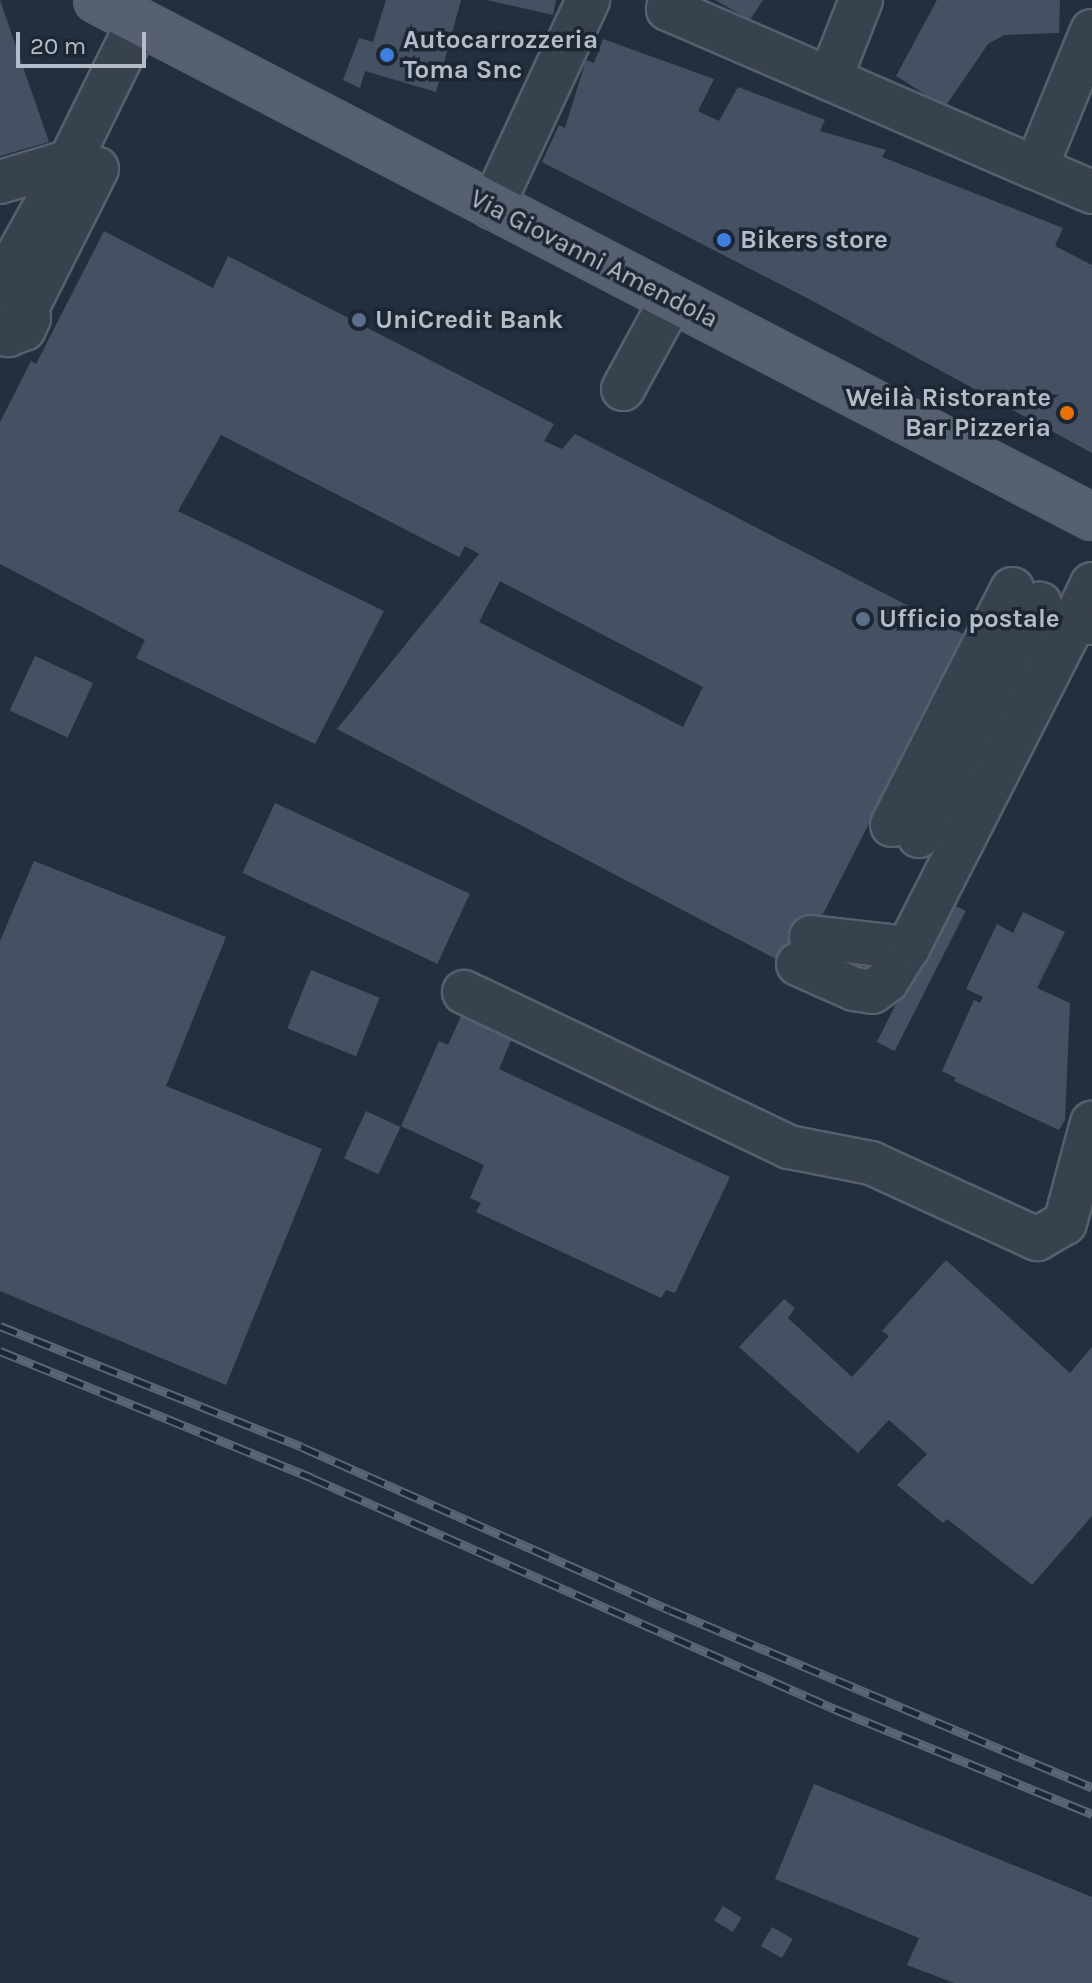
<!DOCTYPE html>
<meta charset="utf-8">
<style>
body{margin:0}
#map{position:relative;width:1092px;height:1983px;overflow:hidden;background:#242f3e;font-family:Karla,sans-serif}
div>[style]{position:absolute}
.building>*{inset:0;background:#455162;transform-origin:0 0}
.roads{filter:drop-shadow(2px 0 #565f6c) drop-shadow(-2px 0 #565f6c) drop-shadow(0 2px #565f6c) drop-shadow(0 -2px #565f6c)}
.minor>*{height:42px;margin:-21px;padding:0 21px;transform-origin:21px;border-radius:21px;background:#38414e}
.major>*{height:44px;margin:-22px;padding:0 22px;transform-origin:22px;border-radius:22px;background:#56606e}
.rail>*{height:9px;margin-top:-4.5px;transform-origin:0;background:repeating-linear-gradient(90deg,#1d2633 0 18px,#5a6575 0 36px);box-sizing:border-box;border-block:2px solid #5a6575}
.dots>*{width:22px;height:22px;translate:-50% -50%;box-sizing:border-box;border:4px solid #1d2633;border-radius:50%}
span{translate:-50% -50%;white-space:nowrap;text-align:center;line-height:1.15;-webkit-text-stroke:7px #1d2633;paint-order:stroke}
.poi-label{font-size:26px;color:#b4bcc9;font-weight:700}
.left{translate:0 -50%;text-align:left}
.right{translate:-100% -50%;text-align:right}
.street-label{font-size:26px;color:#b4bcc9}
.scale{position:absolute;left:16px;top:32px;width:130px;height:36px;box-sizing:border-box;border:4px solid #b4bcc9;border-top:0;padding-left:10px;font-size:24px;line-height:28px;white-space:nowrap;color:#b4bcc9;-webkit-text-stroke:6px #1d2633;paint-order:stroke}
</style>
<div id="map">
<div class="building">
<div style="clip-path:polygon(0 0,49px 142px,0 156px)"></div>
<div style="clip-path:polygon(386px 0,461px 0,436px 92px,365px 71px,360px 88px,343px 80px,359px 38px,373px 42px)"></div>
<div style="clip-path:polygon(487px 0,556px 0,553px 15px)"></div>
<div style="clip-path:polygon(715px 0,763px 0,750px 20px)"></div>
<div style="clip-path:polygon(937px 0,1060px 0,1059px 33px,1004px 35px,988px 44px,945px 107px,896px 76px)"></div>
<div style="clip-path:polygon(603px 39px,714px 79px,698px 111px,719px 121px,738px 87px,825px 120px,820px 131px,886px 150px,882px 157px,1063px 228px,1055px 246px,1092px 265px,1092px 453px,809px 299px,542px 162px,559px 125px,565px 128px,586px 60px,594px 63px)"></div>
<div style="clip-path:polygon(evenodd,104px 231px,213px 288px,228px 256px,554px 424px,544px 441px,562px 449px,575px 434px,965px 635px,795px 969px,337px 729px,479px 554px,465px 546px,459px 557px,221px 435px,178px 511px,384px 611px,315px 744px,136px 658px,145px 640px,0 564px,0 422px,31px 361px,36px 364px,104px 231px,500px 581px,703px 687px,683px 727px,479px 622px,500px 581px)"></div>
<div style="left:35px;top:656px;width:64px;height:60px;rotate:25deg"></div>
<div style="left:275px;top:803px;width:215px;height:77px;rotate:25deg"></div>
<div style="clip-path:polygon(34px 861px,226px 937px,166px 1086px,322px 1149px,226px 1385px,0 1291px,0 941px)"></div>
<div style="left:948px;top:902px;width:20px;height:157px;rotate:27deg"></div>
<div style="clip-path:polygon(1023px 912px,1065px 932px,1037px 988px,1070px 1003px,1065px 1120px,1059px 1130px,954px 1081px,956px 1078px,942px 1071px,974px 1000px,980px 1003px,983px 997px,966px 989px,997px 924px,1013px 933px)"></div>
<div style="left:311px;top:970px;width:74px;height:63px;rotate:22deg"></div>
<div style="clip-path:polygon(463px 1012px,513px 1036px,499px 1069px,730px 1177px,675px 1293px,666px 1290px,661px 1298px,476px 1212px,481px 1203px,470px 1198px,484px 1165px,401px 1126px,439px 1041px,448px 1045px)"></div>
<div style="left:366px;top:1111px;width:38px;height:52px;rotate:25deg"></div>
<div style="clip-path:polygon(946px 1260px,1070px 1373px,1092px 1347px,1092px 1516px,1032px 1585px,947px 1519px,943px 1523px,897px 1485px,927px 1454px,889px 1420px,858px 1453px,739px 1347px,784px 1299px,795px 1308px,788px 1318px,852px 1377px,889px 1336px,882px 1331px)"></div>
<div style="clip-path:polygon(814px 1784px,1092px 1897px,1092px 1983px,954px 1983px,907px 1965px,919px 1938px,775px 1879px)"></div>
<div style="left:723px;top:1906px;width:22px;height:17px;rotate:32deg"></div>
<div style="left:772px;top:1927px;width:24px;height:22px;rotate:30deg"></div>
</div>
<div class="roads">
<div class="minor">
<div style="left:672px;top:0;width:10px;rotate:114deg"></div>
<div style="left:668px;top:9px;width:401px;rotate:23.4deg"></div>
<div style="left:1036px;top:168px;width:148px;rotate:-67.8deg"></div>
<div style="left:830px;top:79px;width:85px;rotate:-68.6deg"></div>
<div style="left:1036px;top:168px;width:61px;rotate:23.2deg"></div>
<div style="left:0;top:182px;width:73px;rotate:-16.7deg"></div>
<div style="left:492px;top:207px;width:228px;rotate:-65.1deg"></div>
<div style="left:0;top:287px;width:144px;rotate:-60.9deg"></div>
<div style="left:70px;top:161px;width:156px;rotate:-63.8deg"></div>
<div style="left:0;top:328px;width:11px;rotate:41deg"></div>
<div style="left:8px;top:335px;width:17px;rotate:-21deg"></div>
<div style="left:24px;top:329px;width:12px;rotate:-66deg"></div>
<div style="left:29px;top:318px;width:10px;rotate:-101deg"></div>
<div style="left:27px;top:308px;width:156px;rotate:-63.3deg"></div>
<div style="left:623px;top:389px;width:102px;rotate:-61.4deg"></div>
<div style="left:1092px;top:584px;width:42px;rotate:115.3deg"></div>
<div style="left:1074px;top:622px;width:18px;rotate:3deg"></div>
<div style="left:892px;top:825px;width:265px;rotate:-63deg"></div>
<div style="left:919px;top:836px;width:262px;rotate:-62.5deg"></div>
<div style="left:811px;top:937px;width:98px;rotate:6.5deg"></div>
<div style="left:798px;top:964px;width:61px;rotate:24.1deg"></div>
<div style="left:854px;top:989px;width:18px;rotate:9deg"></div>
<div style="left:872px;top:992px;width:19px;rotate:-36deg"></div>
<div style="left:887px;top:981px;width:39px;rotate:-58deg"></div>
<div style="left:908px;top:948px;width:366px;rotate:-63deg"></div>
<div style="left:464px;top:992px;width:360px;rotate:25.5deg"></div>
<div style="left:789px;top:1147px;width:84px;rotate:11deg"></div>
<div style="left:871px;top:1163px;width:183px;rotate:24.6deg"></div>
<div style="left:1037px;top:1239px;width:32px;rotate:-30deg"></div>
<div style="left:1065px;top:1223px;width:104px;rotate:-74.9deg"></div>
</div>
<div class="major">
<div style="left:97px;top:0;width:1121px;rotate:27.46deg"></div>
</div>
</div>
<div class="rail">
<div style="left:0;top:1326px;width:325px;rotate:21.8deg"></div>
<div style="left:302px;top:1447px;width:402px;rotate:23.9deg"></div>
<div style="left:670px;top:1610px;width:458px;rotate:22.8deg"></div>
<div style="left:0;top:1351px;width:337px;rotate:22.1deg"></div>
<div style="left:312px;top:1478px;width:572px;rotate:23.83deg"></div>
<div style="left:835px;top:1709px;width:278px;rotate:22.2deg"></div>
</div>
<div class="dots">
<div style="left:387px;top:55px;background:#3f7fe0"></div>
<div style="left:724px;top:240px;background:#3f7fe0"></div>
<div style="left:359px;top:320px;background:#5c6f8a"></div>
<div style="left:1067px;top:413px;background:#e8710a"></div>
<div style="left:863px;top:619px;background:#5c6f8a"></div>
</div>
<div class="poi-label">
<span class="left" style="left:403px;top:55px">Autocarrozzeria<br>Toma Snc</span>
<span class="left" style="left:740px;top:240px">Bikers store</span>
<span class="left" style="left:375px;top:320px">UniCredit Bank</span>
<span class="right" style="left:1051px;top:413px">Weilà Ristorante<br>Bar Pizzeria</span>
<span class="left" style="left:879px;top:619px">Ufficio postale</span>
</div>
<div class="street-label">
<span style="left:594px;top:259px;rotate:27deg">Via Giovanni Amendola</span>
</div>
<div class="scale">20 m</div>
</div>
